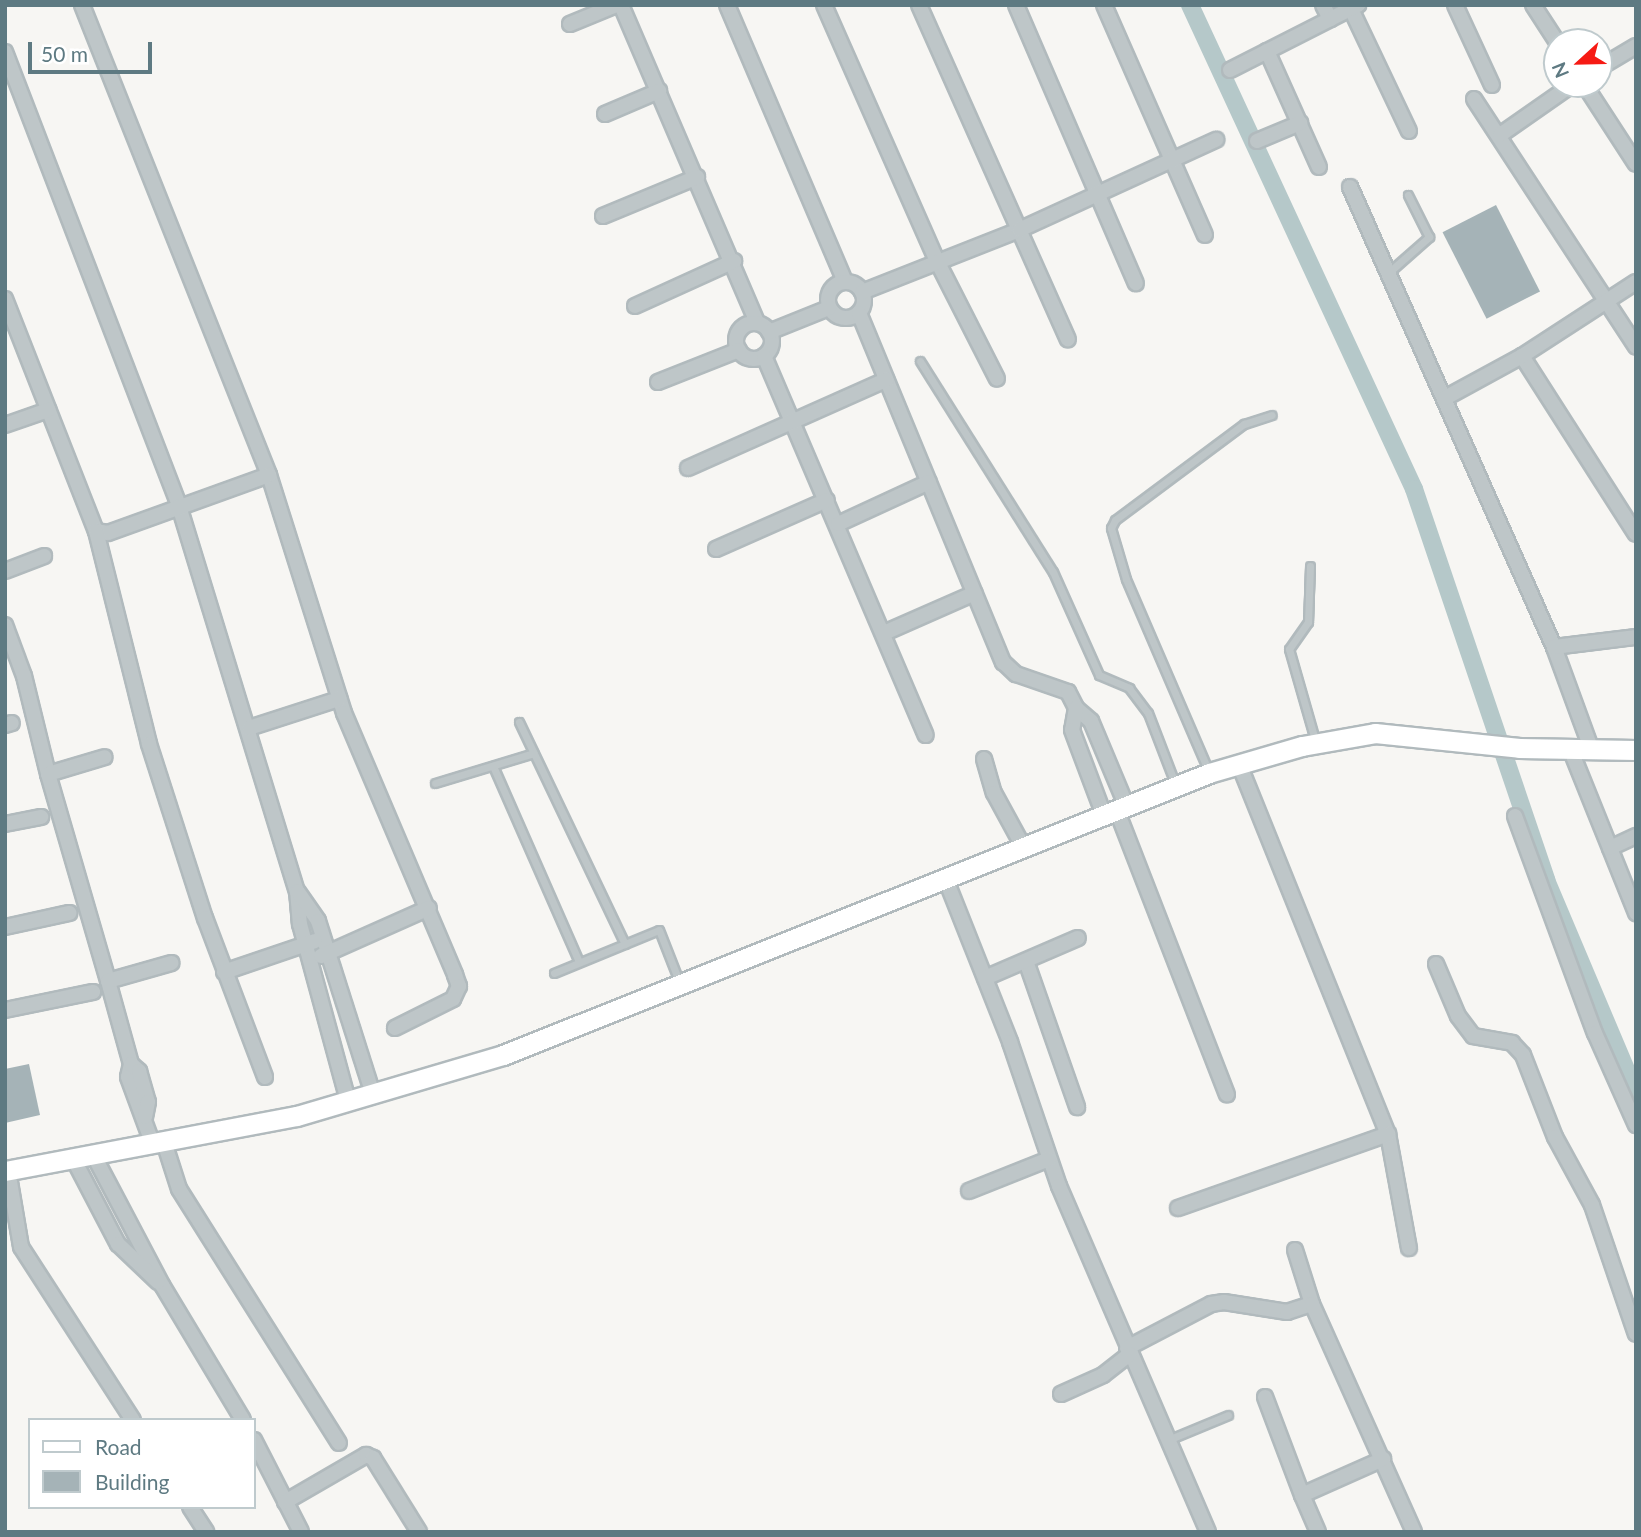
<!DOCTYPE html>
<style>
body{margin:0}
#map{position:relative;width:1641px;height:1537px;overflow:hidden;background:#f7f6f3;font-family:Lato,sans-serif}
div>[style]{position:absolute}
.canal>*{height:18px;margin:-9px;padding:0 9px;transform-origin:9px;border-radius:9px;background:#b5c8c9}
.building>*{inset:0;background:#a5b3b7;transform-origin:0 0}
.roads{filter:drop-shadow(2px 0 #b1babd) drop-shadow(-2px 0 #b1babd) drop-shadow(0 2px #b1babd) drop-shadow(0 -2px #b1babd)}
.lane>*{height:7px;margin:-3.5px;padding:0 3.5px;transform-origin:3.5px;border-radius:3.5px;background:#bec6c8}
.street>*{height:14px;margin:-7px;padding:0 7px;transform-origin:7px;border-radius:7px;background:#bec6c8}
.street>.ring{margin:-7px;padding:0;box-sizing:content-box;background:none;border:14px solid #bec6c8;border-radius:50%}
.secondary>*{height:19px;margin:-9.5px;padding:0 9.5px;transform-origin:9.5px;border-radius:9.5px;background:#fff}
span{translate:-50% -50%;white-space:nowrap;text-align:center;line-height:1.15;-webkit-text-stroke:7px #fff;paint-order:stroke}
.frame{position:absolute;inset:0;border:7px solid #5e7a82;pointer-events:none}
.legend{position:absolute;left:28px;top:1418px;width:228px;height:91px;box-sizing:border-box;background:#fff;border:2px solid #bfcacd;margin:0;padding:9px 12px;list-style:none;font-size:21px;color:#5e7a82}
.legend li{display:flex;align-items:center;gap:14px;height:35px}
.legend b{width:35px;border:2px solid #bfcacd}
.north{position:absolute;left:1543px;top:28px;width:70px;height:70px;box-sizing:border-box;background:#fff;border:2px solid #bfcacd;border-radius:50%;rotate:248deg;font-size:19px;font-weight:700;line-height:28px;text-align:center;color:#5e7a82}
.north::after{content:'';display:block;margin:auto;width:24px;height:32px;background:#f61a14;clip-path:polygon(50% 0,100% 100%,50% 72%,0 100%)}
.scale{position:absolute;left:28px;top:42px;width:124px;height:32px;box-sizing:border-box;border:4px solid #5e7a82;border-top:0;padding-left:9px;font-size:21px;line-height:24px;white-space:nowrap;color:#5e7a82;-webkit-text-stroke:5px #fff;paint-order:stroke}
</style>
<div id="map">
<div class="canal">
<div style="left:1190px;top:5px;width:533px;rotate:65.16deg"></div>
<div style="left:1414px;top:489px;width:413px;rotate:71.3deg"></div>
<div style="left:1546px;top:880px;width:231px;rotate:67.1deg"></div>
</div>
<div class="building">
<div style="left:1496px;top:205px;width:97px;height:60px;rotate:63deg"></div>
<div style="clip-path:polygon(29px 1064px,40px 1115px,5px 1123px,5px 1069px)"></div>
</div>
<div class="roads">
<div class="lane">
<div style="left:1388px;top:273px;width:55px;rotate:-41.3deg"></div>
<div style="left:1429px;top:237px;width:47px;rotate:-116.6deg"></div>
<div style="left:920px;top:361px;width:249px;rotate:57.8deg"></div>
<div style="left:1053px;top:572px;width:113px;rotate:65.9deg"></div>
<div style="left:1099px;top:675px;width:33px;rotate:23deg"></div>
<div style="left:1129px;top:688px;width:31px;rotate:53deg"></div>
<div style="left:1148px;top:713px;width:78px;rotate:69deg"></div>
<div style="left:1310px;top:566px;width:56px;rotate:92deg"></div>
<div style="left:1308px;top:622px;width:33px;rotate:125deg"></div>
<div style="left:1289px;top:649px;width:98px;rotate:74deg"></div>
<div style="left:519px;top:722px;width:246px;rotate:64.5deg"></div>
<div style="left:493px;top:766px;width:214px;rotate:66.3deg"></div>
<div style="left:1209px;top:772px;width:210px;rotate:-113.3deg"></div>
<div style="left:1126px;top:579px;width:53px;rotate:-106.4deg"></div>
<div style="left:1111px;top:528px;width:9px;rotate:-63deg"></div>
<div style="left:1115px;top:520px;width:161px;rotate:-36.7deg"></div>
<div style="left:1244px;top:424px;width:29px;rotate:-18deg"></div>
<div style="left:435px;top:783px;width:103px;rotate:-16.9deg"></div>
<div style="left:554px;top:973px;width:113px;rotate:-22.3deg"></div>
<div style="left:659px;top:930px;width:55px;rotate:68.6deg"></div>
<div style="left:1168px;top:1440px;width:65px;rotate:-22.6deg"></div>
</div>
<div class="street">
<div style="left:82px;top:5px;width:506px;rotate:68.3deg"></div>
<div style="left:269px;top:475px;width:250px;rotate:72.5deg"></div>
<div style="left:344px;top:713px;width:285px;rotate:67deg"></div>
<div style="left:455px;top:975px;width:12px;rotate:70deg"></div>
<div style="left:459px;top:986px;width:14px;rotate:115deg"></div>
<div style="left:453px;top:999px;width:65px;rotate:153.4deg"></div>
<div style="left:621px;top:5px;width:346px;rotate:66.8deg"></div>
<div style="left:727px;top:5px;width:301px;rotate:66.9deg"></div>
<div style="left:824px;top:5px;width:280px;rotate:66.2deg"></div>
<div style="left:937px;top:261px;width:132px;rotate:63deg"></div>
<div style="left:919px;top:5px;width:366px;rotate:66deg"></div>
<div style="left:1016px;top:5px;width:303px;rotate:66.7deg"></div>
<div style="left:1104px;top:5px;width:251px;rotate:66.3deg"></div>
<div style="left:1323px;top:5px;width:16px;rotate:63deg"></div>
<div style="left:1455px;top:5px;width:88px;rotate:65.2deg"></div>
<div style="left:1533px;top:5px;width:44px;rotate:57deg"></div>
<div style="left:1351px;top:9px;width:135px;rotate:64.6deg"></div>
<div style="left:570px;top:24px;width:50px;rotate:-22.4deg"></div>
<div style="left:1267px;top:51px;width:127px;rotate:65.9deg"></div>
<div style="left:5px;top:52px;width:486px;rotate:69deg"></div>
<div style="left:179px;top:506px;width:403px;rotate:73deg"></div>
<div style="left:297px;top:891px;width:33px;rotate:85deg"></div>
<div style="left:300px;top:924px;width:183px;rotate:74.8deg"></div>
<div style="left:1599px;top:68px;width:43px;rotate:-30.7deg"></div>
<div style="left:1230px;top:70px;width:144px;rotate:-26.9deg"></div>
<div style="left:1584px;top:84px;width:95px;rotate:57deg"></div>
<div style="left:1474px;top:99px;width:296px;rotate:56.8deg"></div>
<div style="left:605px;top:114px;width:59px;rotate:-23.1deg"></div>
<div style="left:1500px;top:135px;width:89px;rotate:-34.9deg"></div>
<div style="left:1257px;top:141px;width:47px;rotate:-22.7deg"></div>
<div style="left:1350px;top:187px;width:503px;rotate:66.08deg"></div>
<div style="left:1554px;top:647px;width:108px;rotate:69.9deg"></div>
<div style="left:603px;top:216px;width:102px;rotate:-22.5deg"></div>
<div class="ring" style="left:828px;top:282px;width:22px;height:22px"></div>
<div style="left:862px;top:292px;width:169px;rotate:-21.5deg"></div>
<div style="left:1019px;top:230px;width:217px;rotate:-24.6deg"></div>
<div style="left:5px;top:299px;width:249px;rotate:68.6deg"></div>
<div style="left:96px;top:531px;width:12px;rotate:9deg"></div>
<div style="left:108px;top:533px;width:171px;rotate:-19.8deg"></div>
<div style="left:635px;top:306px;width:109px;rotate:-24.4deg"></div>
<div style="left:859px;top:313px;width:378px;rotate:67.6deg"></div>
<div style="left:1003px;top:662px;width:18px;rotate:43deg"></div>
<div style="left:1016px;top:674px;width:55px;rotate:19.1deg"></div>
<div style="left:1068px;top:692px;width:18px;rotate:63deg"></div>
<div style="left:1076px;top:708px;width:20px;rotate:41deg"></div>
<div style="left:1091px;top:721px;width:93px;rotate:67.3deg"></div>
<div class="ring" style="left:736px;top:323px;width:22px;height:22px"></div>
<div style="left:769px;top:332px;width:65px;rotate:-21.8deg"></div>
<div style="left:764px;top:356px;width:412px;rotate:66.9deg"></div>
<div style="left:1522px;top:356px;width:211px;rotate:57.4deg"></div>
<div style="left:658px;top:382px;width:87px;rotate:-21.6deg"></div>
<div style="left:1445px;top:398px;width:88px;rotate:-28.6deg"></div>
<div style="left:1522px;top:356px;width:136px;rotate:-33deg"></div>
<div style="left:5px;top:425px;width:46px;rotate:-19.2deg"></div>
<div style="left:688px;top:468px;width:217px;rotate:-24deg"></div>
<div style="left:838px;top:524px;width:100px;rotate:-24.8deg"></div>
<div style="left:96px;top:531px;width:219px;rotate:76deg"></div>
<div style="left:149px;top:744px;width:183px;rotate:72.2deg"></div>
<div style="left:205px;top:918px;width:170px;rotate:69.3deg"></div>
<div style="left:716px;top:549px;width:121px;rotate:-23.8deg"></div>
<div style="left:5px;top:571px;width:42px;rotate:-21deg"></div>
<div style="left:5px;top:625px;width:54px;rotate:69.6deg"></div>
<div style="left:24px;top:676px;width:101px;rotate:76.2deg"></div>
<div style="left:48px;top:774px;width:216px;rotate:73.8deg"></div>
<div style="left:108px;top:981px;width:86px;rotate:74.5deg"></div>
<div style="left:131px;top:1064px;width:13px;rotate:103deg"></div>
<div style="left:128px;top:1077px;width:72px;rotate:69.8deg"></div>
<div style="left:884px;top:633px;width:99px;rotate:-23.7deg"></div>
<div style="left:1554px;top:647px;width:83px;rotate:-7deg"></div>
<div style="left:1076px;top:708px;width:22px;rotate:100deg"></div>
<div style="left:1072px;top:730px;width:91px;rotate:69.4deg"></div>
<div style="left:5px;top:725px;width:7px;rotate:-16deg"></div>
<div style="left:249px;top:728px;width:95px;rotate:-17.9deg"></div>
<div style="left:1571px;top:751px;width:175px;rotate:68.1deg"></div>
<div style="left:984px;top:759px;width:35px;rotate:74deg"></div>
<div style="left:994px;top:793px;width:63px;rotate:61.4deg"></div>
<div style="left:1239px;top:764px;width:399px;rotate:68.1deg"></div>
<div style="left:1388px;top:1134px;width:116px;rotate:79.6deg"></div>
<div style="left:48px;top:774px;width:59px;rotate:-16.6deg"></div>
<div style="left:1117px;top:811px;width:304px;rotate:68.8deg"></div>
<div style="left:1515px;top:816px;width:231px;rotate:69.8deg"></div>
<div style="left:1595px;top:1033px;width:101px;rotate:66deg"></div>
<div style="left:5px;top:824px;width:37px;rotate:-11deg"></div>
<div style="left:1610px;top:848px;width:29px;rotate:-25deg"></div>
<div style="left:946px;top:880px;width:174px;rotate:68.4deg"></div>
<div style="left:1010px;top:1042px;width:152px;rotate:71.2deg"></div>
<div style="left:1059px;top:1186px;width:377px;rotate:66.7deg"></div>
<div style="left:298px;top:892px;width:35px;rotate:55deg"></div>
<div style="left:318px;top:921px;width:182px;rotate:72.4deg"></div>
<div style="left:5px;top:927px;width:66px;rotate:-12.3deg"></div>
<div style="left:321px;top:956px;width:118px;rotate:-24deg"></div>
<div style="left:1026px;top:961px;width:155px;rotate:70.7deg"></div>
<div style="left:1436px;top:964px;width:56px;rotate:67.1deg"></div>
<div style="left:1458px;top:1016px;width:25px;rotate:53deg"></div>
<div style="left:1473px;top:1036px;width:40px;rotate:10deg"></div>
<div style="left:1512px;top:1043px;width:16px;rotate:47deg"></div>
<div style="left:1523px;top:1055px;width:88px;rotate:68.7deg"></div>
<div style="left:1555px;top:1137px;width:77px;rotate:61.4deg"></div>
<div style="left:1592px;top:1205px;width:136px;rotate:71.2deg"></div>
<div style="left:224px;top:972px;width:96px;rotate:-18.8deg"></div>
<div style="left:985px;top:978px;width:101px;rotate:-23.3deg"></div>
<div style="left:108px;top:981px;width:66px;rotate:-15.9deg"></div>
<div style="left:5px;top:1010px;width:90px;rotate:-11.6deg"></div>
<div style="left:131px;top:1064px;width:11px;rotate:41deg"></div>
<div style="left:139px;top:1071px;width:32px;rotate:74deg"></div>
<div style="left:148px;top:1102px;width:15px;rotate:101deg"></div>
<div style="left:164px;top:1142px;width:49px;rotate:72.3deg"></div>
<div style="left:179px;top:1189px;width:300px;rotate:57.8deg"></div>
<div style="left:94px;top:1156px;width:146px;rotate:62.2deg"></div>
<div style="left:162px;top:1285px;width:157px;rotate:59deg"></div>
<div style="left:74px;top:1160px;width:95px;rotate:62.4deg"></div>
<div style="left:118px;top:1244px;width:55px;rotate:43.5deg"></div>
<div style="left:8px;top:1170px;width:78px;rotate:80.4deg"></div>
<div style="left:21px;top:1247px;width:206px;rotate:57.1deg"></div>
<div style="left:969px;top:1191px;width:86px;rotate:-21.8deg"></div>
<div style="left:1178px;top:1208px;width:223px;rotate:-19.4deg"></div>
<div style="left:1295px;top:1250px;width:57px;rotate:72.5deg"></div>
<div style="left:1127px;top:1348px;width:95px;rotate:-27.6deg"></div>
<div style="left:1211px;top:1304px;width:13px;rotate:-9deg"></div>
<div style="left:1224px;top:1302px;width:64px;rotate:9deg"></div>
<div style="left:1287px;top:1312px;width:26px;rotate:-18deg"></div>
<div style="left:1312px;top:1304px;width:250px;rotate:65.9deg"></div>
<div style="left:1061px;top:1394px;width:46px;rotate:-24.3deg"></div>
<div style="left:1103px;top:1375px;width:34px;rotate:-38deg"></div>
<div style="left:1265px;top:1397px;width:105px;rotate:69.3deg"></div>
<div style="left:254px;top:1440px;width:103px;rotate:62.9deg"></div>
<div style="left:285px;top:1502px;width:94px;rotate:-30.1deg"></div>
<div style="left:366px;top:1455px;width:8px;rotate:23deg"></div>
<div style="left:373px;top:1458px;width:87px;rotate:58.1deg"></div>
<div style="left:190px;top:1507px;width:30px;rotate:57deg"></div>
<div style="left:1318px;top:1532px;width:40px;rotate:-113.4deg"></div>
<div style="left:1302px;top:1495px;width:89px;rotate:-24deg"></div>
</div>
<div class="secondary">
<div style="left:5px;top:1171px;width:297px;rotate:-10.7deg"></div>
<div style="left:297px;top:1116px;width:215px;rotate:-16.5deg"></div>
<div style="left:503px;top:1055px;width:760px;rotate:-21.77deg"></div>
<div style="left:1209px;top:773px;width:97px;rotate:-16.2deg"></div>
<div style="left:1302px;top:746px;width:74px;rotate:-10.1deg"></div>
<div style="left:1375px;top:733px;width:145px;rotate:5.9deg"></div>
<div style="left:1519px;top:748px;width:117px;rotate:1deg"></div>
</div>
</div>
<div class="frame"></div>
<ul class="legend">
<li><b style="height:9px;background:#fff"></b>Road</li>
<li><b style="height:19px;background:#a5b3b7"></b>Building</li>
</ul>
<div class="north">N</div>
<div class="scale">50 m</div>
</div>
